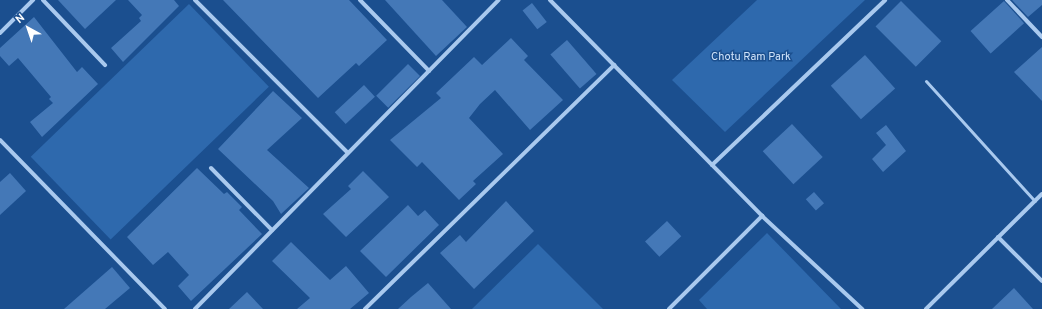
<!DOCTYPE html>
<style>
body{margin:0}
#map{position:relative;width:1042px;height:309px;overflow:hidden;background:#1b4f8f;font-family:Overpass,sans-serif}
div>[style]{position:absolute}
.green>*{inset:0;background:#2e69ad;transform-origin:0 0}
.building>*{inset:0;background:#4478b7;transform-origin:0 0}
.service>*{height:3px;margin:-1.5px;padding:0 1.5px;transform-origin:1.5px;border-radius:1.5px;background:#a9c9ee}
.minor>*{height:4px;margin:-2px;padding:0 2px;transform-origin:2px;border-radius:2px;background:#a9c9ee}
span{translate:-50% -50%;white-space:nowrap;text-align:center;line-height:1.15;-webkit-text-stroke:3px #1b4f8f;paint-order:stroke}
.park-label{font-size:11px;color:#cfe3fa}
.north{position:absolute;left:8px;top:8px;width:40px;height:40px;-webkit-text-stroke:3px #1b4f8f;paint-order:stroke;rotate:320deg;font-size:11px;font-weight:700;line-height:16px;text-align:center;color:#fff}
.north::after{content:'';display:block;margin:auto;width:14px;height:18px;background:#fff;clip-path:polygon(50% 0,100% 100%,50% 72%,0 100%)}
</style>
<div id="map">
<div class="green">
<div style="clip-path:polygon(757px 0,865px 0,725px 132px,672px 80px)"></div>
<div style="left:189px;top:4px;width:115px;height:220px;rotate:46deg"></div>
<div style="clip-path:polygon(767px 233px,841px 309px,707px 309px,699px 300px)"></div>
<div style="clip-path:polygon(538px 244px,603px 309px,472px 309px)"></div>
</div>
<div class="building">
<div style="clip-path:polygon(58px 0,116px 0,85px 29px)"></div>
<div style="clip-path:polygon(128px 0,174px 0,179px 6px,123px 62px,111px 48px,141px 21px,139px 18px,142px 15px)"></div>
<div style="clip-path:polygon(223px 0,349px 0,387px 40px,359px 66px,356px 63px,318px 98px)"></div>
<div style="clip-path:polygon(385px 0,442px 0,467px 27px,436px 56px)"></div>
<div style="clip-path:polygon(1012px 0,1042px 0,1042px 5px,1028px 17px)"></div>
<div style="left:901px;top:1px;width:57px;height:36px;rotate:45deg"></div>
<div style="left:1004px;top:1px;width:30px;height:45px;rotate:48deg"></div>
<div style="left:532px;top:3px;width:24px;height:12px;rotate:52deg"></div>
<div style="clip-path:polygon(34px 17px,77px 72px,82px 67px,98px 84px,42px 137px,30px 122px,53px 103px,49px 99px,51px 97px,18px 58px,9px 66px,0 56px,0 48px)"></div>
<div style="clip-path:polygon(511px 38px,528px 56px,524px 60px,563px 100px,530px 130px,495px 90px,480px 104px,469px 118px,503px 154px,473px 181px,476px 184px,459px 200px,422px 162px,417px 167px,390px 140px,441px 98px,436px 93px,474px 57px,482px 65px)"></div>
<div style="left:567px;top:40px;width:45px;height:22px;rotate:49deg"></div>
<div style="clip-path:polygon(1042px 47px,1042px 101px,1014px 72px)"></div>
<div style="left:865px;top:55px;width:45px;height:46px;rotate:48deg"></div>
<div style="left:408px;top:64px;width:17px;height:45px;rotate:45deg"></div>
<div style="left:364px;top:85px;width:16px;height:40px;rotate:47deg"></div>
<div style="clip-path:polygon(273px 91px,302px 118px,267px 150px,309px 188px,281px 214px,273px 201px,218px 149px)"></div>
<div style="left:792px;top:124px;width:45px;height:40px;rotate:47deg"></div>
<div style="clip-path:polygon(886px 125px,906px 151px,883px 172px,872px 159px,886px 145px,876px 133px)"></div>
<div style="clip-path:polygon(197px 168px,224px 194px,227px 192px,242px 207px,239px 210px,262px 234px,191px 301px,178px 286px,189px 275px,168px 252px,153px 265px,127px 237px)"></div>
<div style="clip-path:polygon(363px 171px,389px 197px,346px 237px,323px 214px,351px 189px,348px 186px)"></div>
<div style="clip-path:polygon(10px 173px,26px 191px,0 215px,0 182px)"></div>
<div style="left:814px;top:192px;width:15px;height:11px;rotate:48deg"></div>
<div style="clip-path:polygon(506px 201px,534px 231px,474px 289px,440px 253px,460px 235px,466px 242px)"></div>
<div style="clip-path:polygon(408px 205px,418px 216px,425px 210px,439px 225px,386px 277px,360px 251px)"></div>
<div style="left:667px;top:221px;width:21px;height:30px;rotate:47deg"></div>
<div style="clip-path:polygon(291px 242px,330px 280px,346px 266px,369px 293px,350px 309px,297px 309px,310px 298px,272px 261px)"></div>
<div style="clip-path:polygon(112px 267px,130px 288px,105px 309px,64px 309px)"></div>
<div style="clip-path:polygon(428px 283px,451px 309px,398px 309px,411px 297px)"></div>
<div style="clip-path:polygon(1014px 288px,1033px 309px,992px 309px)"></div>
<div style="clip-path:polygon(247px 292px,263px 309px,229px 309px)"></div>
</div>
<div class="service">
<div style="left:926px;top:81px;width:162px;rotate:47.8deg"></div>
</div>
<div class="minor">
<div style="left:43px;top:0;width:90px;rotate:46.4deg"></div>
<div style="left:195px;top:0;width:216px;rotate:45deg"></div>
<div style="left:360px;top:0;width:99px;rotate:45.8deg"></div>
<div style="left:550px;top:0;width:303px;rotate:45.5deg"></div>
<div style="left:762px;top:216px;width:137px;rotate:42.9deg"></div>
<div style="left:1007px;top:0;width:51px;rotate:46.6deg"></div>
<div style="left:0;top:33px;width:47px;rotate:-45deg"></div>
<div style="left:0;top:140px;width:236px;rotate:45.7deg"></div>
<div style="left:712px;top:165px;width:239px;rotate:-43.6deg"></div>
<div style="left:211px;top:168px;width:87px;rotate:45.5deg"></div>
<div style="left:998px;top:237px;width:62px;rotate:45deg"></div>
<div style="left:195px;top:309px;width:433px;rotate:-45.5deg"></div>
<div style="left:365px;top:309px;width:349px;rotate:-44.4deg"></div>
<div style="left:669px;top:309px;width:132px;rotate:-45deg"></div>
<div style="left:926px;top:309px;width:163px;rotate:-44.8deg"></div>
</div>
<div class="park-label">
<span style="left:751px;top:57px">Chotu Ram Park</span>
</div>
<div class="north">N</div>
</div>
